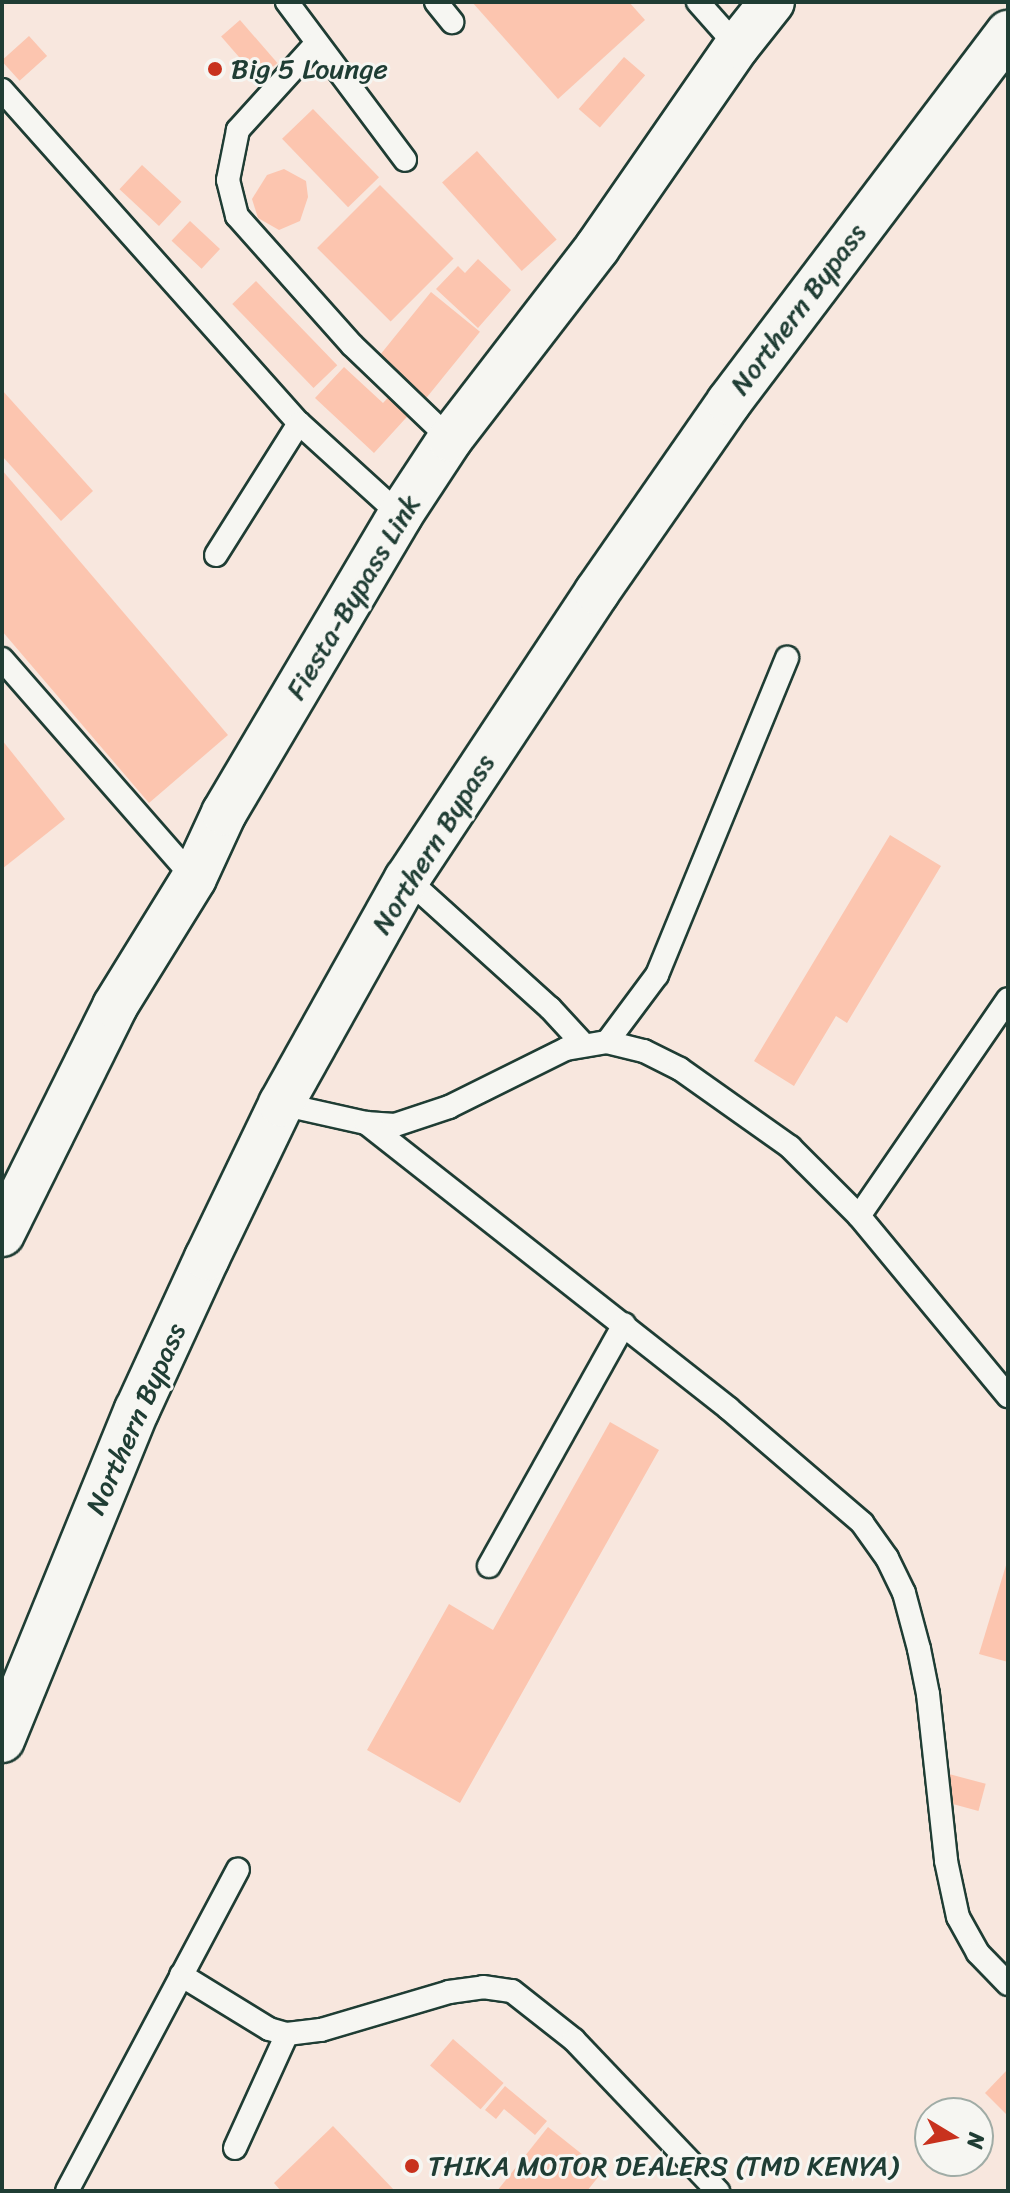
<!DOCTYPE html>
<style>
body{margin:0}
#map{position:relative;width:1010px;height:2193px;overflow:hidden;background:#f8e7de;font-family:Sriracha,sans-serif}
div>[style]{position:absolute}
.building>*{inset:0;background:#fcc5af;transform-origin:0 0}
.roads{filter:drop-shadow(2px 0 #1f3d34) drop-shadow(-2px 0 #1f3d34) drop-shadow(0 2px #1f3d34) drop-shadow(0 -2px #1f3d34)}
.service>*{height:22px;margin:-11px;padding:0 11px;transform-origin:11px;border-radius:11px;background:#f6f6f2}
.minor>*{height:44px;margin:-22px;padding:0 22px;transform-origin:22px;border-radius:22px;background:#f6f6f2}
.primary>*{height:44px;margin:-22px;padding:0 22px;transform-origin:22px;border-radius:22px;background:#f6f6f2}
.dots>*{width:22px;height:22px;translate:-50% -50%;box-sizing:border-box;border:4px solid #f6f6f2;border-radius:50%}
span{translate:-50% -50%;white-space:nowrap;text-align:center;line-height:1.15;-webkit-text-stroke:6px #f6f6f2;paint-order:stroke}
.poi-label{font-size:28px;color:#1f3d34}
.left{translate:0 -50%;text-align:left}
.street-label{font-size:28px;color:#1f3d34}
.frame{position:absolute;inset:0;border:4px solid #1f3d34;pointer-events:none}
.north{position:absolute;left:914px;top:2097px;width:80px;height:80px;box-sizing:border-box;background:#f6f6f2;border:2px solid #a0aca6;border-radius:50%;rotate:100deg;font-size:22px;font-weight:700;line-height:32px;text-align:center;color:#1f3d34}
.north::after{content:'';display:block;margin:auto;width:28px;height:36px;background:#c8321e;clip-path:polygon(50% 0,100% 100%,50% 72%,0 100%)}
</style>
<div id="map">
<div class="building">
<div style="clip-path:polygon(472px 2px,629px 2px,645px 20px,558px 99px)"></div>
<div style="left:240px;top:20px;width:57px;height:25px;rotate:49deg"></div>
<div style="left:29px;top:36px;width:27px;height:37px;rotate:48deg"></div>
<div style="left:624px;top:57px;width:28px;height:69px;rotate:41deg"></div>
<div style="left:313px;top:109px;width:95px;height:43px;rotate:46deg"></div>
<div style="left:477px;top:151px;width:119px;height:47px;rotate:48deg"></div>
<div style="left:142px;top:165px;width:54px;height:33px;rotate:43deg"></div>
<div style="clip-path:polygon(284px 169px,306px 181px,308px 197px,300px 221px,279px 230px,258px 218px,252px 199px,267px 175px)"></div>
<div style="left:380px;top:185px;width:104px;height:89px;rotate:45deg"></div>
<div style="left:190px;top:221px;width:41px;height:27px;rotate:43deg"></div>
<div style="clip-path:polygon(478px 259px,511px 290px,478px 328px,436px 289px,458px 266px,465px 273px)"></div>
<div style="left:256px;top:281px;width:117px;height:33px;rotate:46deg"></div>
<div style="left:431px;top:292px;width:63px;height:85px;rotate:39deg"></div>
<div style="clip-path:polygon(344px 367px,383px 403px,396px 389px,415px 408px,374px 453px,315px 398px)"></div>
<div style="clip-path:polygon(2px 390px,93px 491px,61px 521px,2px 456px)"></div>
<div style="clip-path:polygon(2px 470px,228px 735px,149px 803px,2px 631px)"></div>
<div style="clip-path:polygon(2px 740px,65px 819px,2px 869px)"></div>
<div style="clip-path:polygon(890px 835px,941px 866px,847px 1023px,836px 1016px,794px 1086px,754px 1061px)"></div>
<div style="clip-path:polygon(610px 1422px,659px 1450px,460px 1803px,367px 1750px,449px 1604px,493px 1630px)"></div>
<div style="clip-path:polygon(1007px 1562px,1008px 1563px,1008px 1662px,979px 1654px)"></div>
<div style="left:949px;top:1774px;width:38px;height:28px;rotate:15deg"></div>
<div style="left:453px;top:2039px;width:67px;height:35px;rotate:41deg"></div>
<div style="clip-path:polygon(1008px 2069px,1008px 2116px,985px 2093px)"></div>
<div style="clip-path:polygon(505px 2086px,547px 2121px,535px 2135px,504px 2109px,496px 2119px,485px 2110px)"></div>
<div style="clip-path:polygon(333px 2126px,395px 2191px,281px 2191px,274px 2183px)"></div>
<div style="clip-path:polygon(548px 2127px,603px 2171px,587px 2191px,497px 2191px)"></div>
</div>
<div class="roads">
<div class="service">
<div style="left:287px;top:2px;width:197px;rotate:53.2deg"></div>
<div style="left:436px;top:2px;width:26px;rotate:51deg"></div>
<div style="left:698px;top:2px;width:59px;rotate:48.4deg"></div>
<div style="left:315px;top:45px;width:115px;rotate:132.2deg"></div>
<div style="left:238px;top:130px;width:51px;rotate:101.3deg"></div>
<div style="left:228px;top:180px;width:37px;rotate:76deg"></div>
<div style="left:237px;top:216px;width:173px;rotate:48.3deg"></div>
<div style="left:352px;top:345px;width:136px;rotate:43.8deg"></div>
<div style="left:2px;top:90px;width:446px;rotate:48.3deg"></div>
<div style="left:299px;top:423px;width:137px;rotate:42.3deg"></div>
<div style="left:216px;top:555px;width:156px;rotate:-57.8deg"></div>
<div style="left:2px;top:659px;width:291px;rotate:48.8deg"></div>
<div style="left:407px;top:879px;width:193px;rotate:42.1deg"></div>
<div style="left:550px;top:1008px;width:50px;rotate:47.4deg"></div>
<div style="left:607px;top:1042px;width:84px;rotate:-53.3deg"></div>
<div style="left:657px;top:975px;width:343px;rotate:-67.7deg"></div>
<div style="left:281px;top:1104px;width:87px;rotate:12.6deg"></div>
<div style="left:366px;top:1123px;width:29px;rotate:4deg"></div>
<div style="left:395px;top:1125px;width:57px;rotate:-18.4deg"></div>
<div style="left:449px;top:1107px;width:131px;rotate:-26.4deg"></div>
<div style="left:566px;top:1049px;width:42px;rotate:-9.7deg"></div>
<div style="left:607px;top:1042px;width:38px;rotate:14deg"></div>
<div style="left:644px;top:1051px;width:40px;rotate:26.6deg"></div>
<div style="left:680px;top:1069px;width:135px;rotate:35.3deg"></div>
<div style="left:790px;top:1147px;width:98px;rotate:45deg"></div>
<div style="left:859px;top:1216px;width:234px;rotate:50.4deg"></div>
<div style="left:366px;top:1123px;width:461px;rotate:38.2deg"></div>
<div style="left:728px;top:1408px;width:177px;rotate:40.6deg"></div>
<div style="left:862px;top:1523px;width:43px;rotate:54.5deg"></div>
<div style="left:887px;top:1558px;width:39px;rotate:64deg"></div>
<div style="left:904px;top:1593px;width:58px;rotate:75deg"></div>
<div style="left:919px;top:1649px;width:46px;rotate:78.7deg"></div>
<div style="left:928px;top:1694px;width:168px;rotate:83.8deg"></div>
<div style="left:946px;top:1861px;width:57px;rotate:77.9deg"></div>
<div style="left:958px;top:1917px;width:41px;rotate:60.9deg"></div>
<div style="left:978px;top:1953px;width:43px;rotate:45.9deg"></div>
<div style="left:859px;top:1216px;width:263px;rotate:-55.5deg"></div>
<div style="left:489px;top:1566px;width:277px;rotate:-60.8deg"></div>
<div style="left:181px;top:1975px;width:103px;rotate:31.5deg"></div>
<div style="left:269px;top:2029px;width:19px;rotate:16deg"></div>
<div style="left:287px;top:2034px;width:34px;rotate:-7deg"></div>
<div style="left:321px;top:2030px;width:134px;rotate:-16.5deg"></div>
<div style="left:449px;top:1992px;width:34px;rotate:-8deg"></div>
<div style="left:483px;top:1987px;width:29px;rotate:8deg"></div>
<div style="left:512px;top:1991px;width:79px;rotate:38.3deg"></div>
<div style="left:574px;top:2040px;width:209px;rotate:46.4deg"></div>
<div style="left:235px;top:2148px;width:125px;rotate:-65.5deg"></div>
<div style="left:67px;top:2191px;width:364px;rotate:-62deg"></div>
</div>
<div class="minor">
<div style="left:2px;top:1234px;width:254px;rotate:-63.6deg"></div>
<div style="left:115px;top:1006px;width:150px;rotate:-58.3deg"></div>
<div style="left:194px;top:878px;width:72px;rotate:-65.2deg"></div>
<div style="left:224px;top:813px;width:346px;rotate:-59.4deg"></div>
<div style="left:400px;top:515px;width:91px;rotate:-56.7deg"></div>
<div style="left:450px;top:439px;width:241px;rotate:-52.4deg"></div>
<div style="left:597px;top:248px;width:246px;rotate:-55.3deg"></div>
<div style="left:737px;top:46px;width:56px;rotate:-51.5deg"></div>
</div>
<div class="primary">
<div style="left:2px;top:1740px;width:357px;rotate:-67.8deg"></div>
<div style="left:137px;top:1410px;width:167px;rotate:-65.3deg"></div>
<div style="left:207px;top:1258px;width:171px;rotate:-64.3deg"></div>
<div style="left:281px;top:1104px;width:258px;rotate:-60.8deg"></div>
<div style="left:407px;top:879px;width:344px;rotate:-56.5deg"></div>
<div style="left:597px;top:592px;width:231px;rotate:-55.2deg"></div>
<div style="left:729px;top:402px;width:463px;rotate:-52.9deg"></div>
</div>
</div>
<div class="dots">
<div style="left:215px;top:69px;background:#c8321e"></div>
<div style="left:412px;top:2166px;background:#c8321e"></div>
</div>
<div class="poi-label">
<span class="left" style="left:231px;top:69px">Big 5 Lounge</span>
<span class="left" style="left:428px;top:2166px">THIKA MOTOR DEALERS (TMD KENYA)</span>
</div>
<div class="street-label">
<span style="left:798px;top:309px;rotate:-53deg">Northern Bypass</span>
<span style="left:353px;top:597px;rotate:-59deg">Fiesta-Bypass Link</span>
<span style="left:433px;top:844px;rotate:-58deg">Northern Bypass</span>
<span style="left:136px;top:1419px;rotate:-66deg">Northern Bypass</span>
</div>
<div class="frame"></div>
<div class="north">N</div>
</div>
